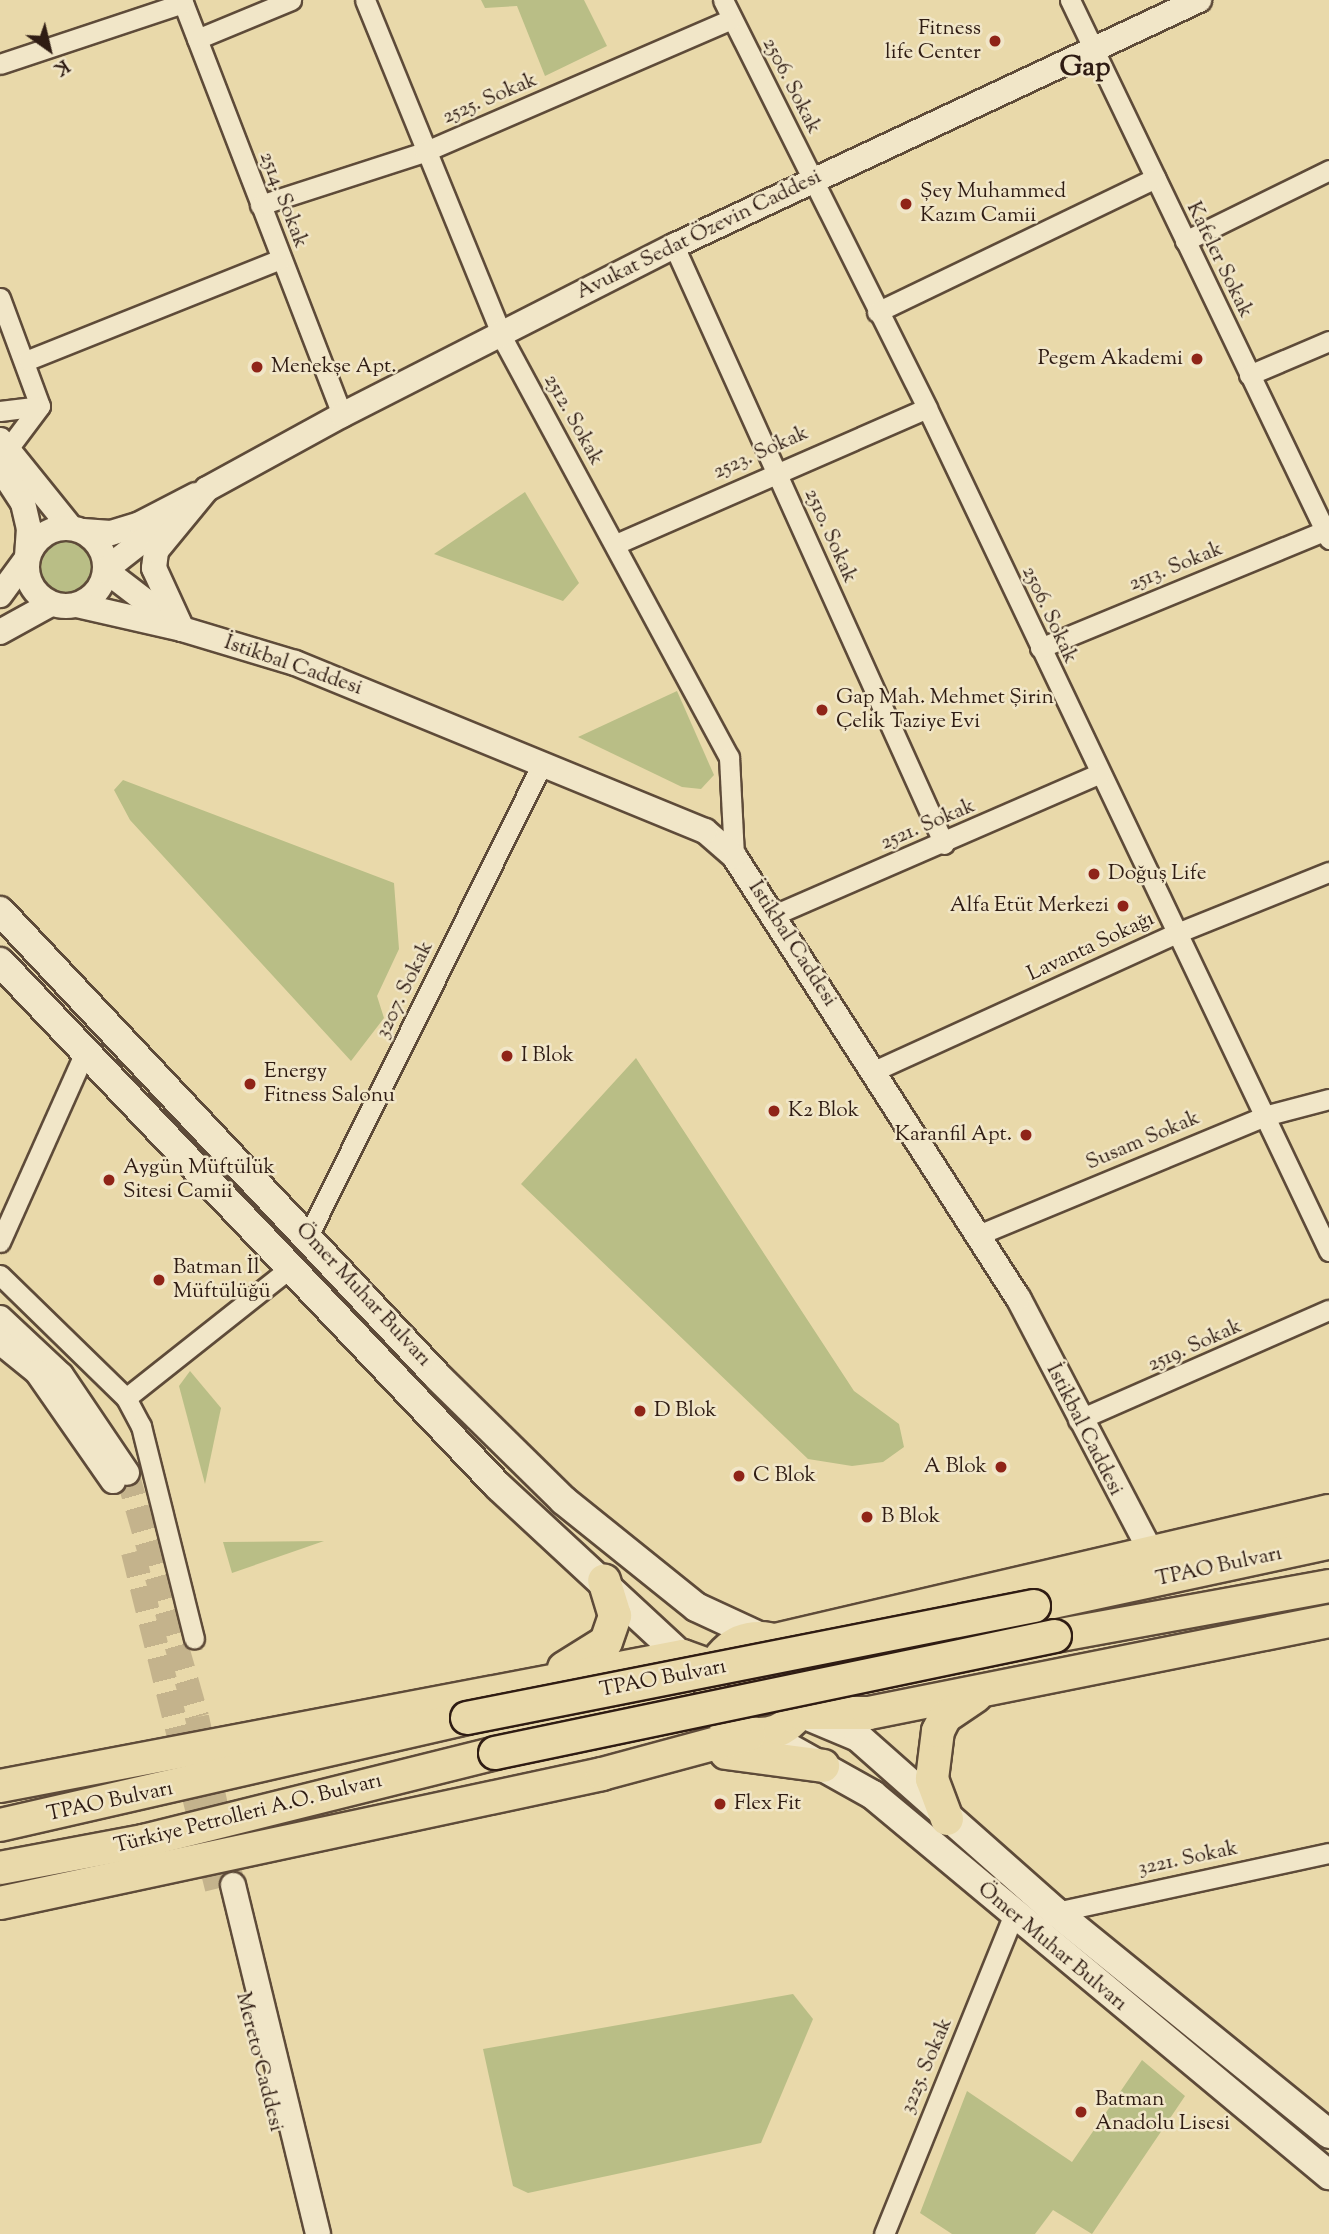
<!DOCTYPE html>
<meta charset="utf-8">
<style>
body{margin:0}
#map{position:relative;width:1329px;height:2234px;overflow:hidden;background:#e9d9aa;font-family:"Sorts Mill Goudy",serif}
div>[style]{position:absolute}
.green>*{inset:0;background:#b9be86}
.round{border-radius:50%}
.tertiary-tunnel>*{height:24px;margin-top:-12px;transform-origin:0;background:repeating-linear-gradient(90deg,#c4b38c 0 24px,transparent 0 36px)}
.roads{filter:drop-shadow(2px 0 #5e4b39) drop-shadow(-2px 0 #5e4b39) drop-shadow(0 2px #5e4b39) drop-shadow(0 -2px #5e4b39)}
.minor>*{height:19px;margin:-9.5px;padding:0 9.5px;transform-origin:9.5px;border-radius:9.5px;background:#f1e6c8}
.tertiary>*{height:24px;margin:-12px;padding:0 12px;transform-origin:12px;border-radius:12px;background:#f1e6c8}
.tertiary>.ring{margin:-12px;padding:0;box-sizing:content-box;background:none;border:24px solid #f1e6c8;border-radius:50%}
.secondary>*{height:28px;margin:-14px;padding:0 14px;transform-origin:14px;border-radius:14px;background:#f1e6c8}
.trunk>*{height:32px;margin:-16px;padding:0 16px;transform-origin:16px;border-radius:16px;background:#e9d9aa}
.trunk>.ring{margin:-16px;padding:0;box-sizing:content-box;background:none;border:32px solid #e9d9aa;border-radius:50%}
.bridges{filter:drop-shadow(2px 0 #2f1c13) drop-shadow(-2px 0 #2f1c13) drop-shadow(0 2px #2f1c13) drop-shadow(0 -2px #2f1c13)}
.trunk-bridge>*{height:32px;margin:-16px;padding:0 16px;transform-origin:16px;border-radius:16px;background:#e9d9aa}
.dots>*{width:19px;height:19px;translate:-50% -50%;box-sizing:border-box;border:4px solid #f1e6c8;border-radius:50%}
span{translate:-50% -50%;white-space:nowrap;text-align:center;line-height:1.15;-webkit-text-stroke:5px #f1e6c8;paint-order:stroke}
.poi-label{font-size:21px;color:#2f1c13}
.right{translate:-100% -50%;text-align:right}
.left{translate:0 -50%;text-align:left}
.street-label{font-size:21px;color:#2f1c13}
.district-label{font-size:28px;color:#2f1c13;font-weight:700}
.north{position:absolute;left:14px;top:14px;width:70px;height:70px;-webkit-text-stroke:5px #f1e6c8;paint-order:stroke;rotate:146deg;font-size:19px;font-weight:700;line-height:28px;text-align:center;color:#2f1c13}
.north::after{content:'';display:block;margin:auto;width:24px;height:32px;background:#2f1c13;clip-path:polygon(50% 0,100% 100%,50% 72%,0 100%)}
</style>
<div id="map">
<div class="green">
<div style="clip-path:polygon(481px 0,584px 0,607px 46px,545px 76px,517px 6px,485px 8px)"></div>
<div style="clip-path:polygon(525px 492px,579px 583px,563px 601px,434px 554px)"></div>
<div class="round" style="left:41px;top:541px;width:56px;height:56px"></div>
<div style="clip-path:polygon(677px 691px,714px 775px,701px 789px,682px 787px,578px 737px)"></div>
<div style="clip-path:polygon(123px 780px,394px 883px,399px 949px,377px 996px,384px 1018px,351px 1061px,130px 820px,114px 790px)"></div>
<div style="clip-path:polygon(636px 1058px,854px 1391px,899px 1424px,904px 1447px,883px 1462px,852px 1466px,808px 1459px,521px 1184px)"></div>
<div style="clip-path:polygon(190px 1371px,221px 1408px,205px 1484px,179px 1386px)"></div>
<div style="clip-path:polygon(324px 1541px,232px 1573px,223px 1542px)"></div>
<div style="clip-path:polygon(793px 1994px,813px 2019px,761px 2143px,528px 2193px,513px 2186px,483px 2049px)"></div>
<div style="clip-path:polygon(1142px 2060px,1185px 2096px,1092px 2234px,1053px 2210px,1035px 2234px,952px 2234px,920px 2213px,967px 2091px,1072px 2162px)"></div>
</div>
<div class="tertiary-tunnel">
<div style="left:127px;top:1473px;width:254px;rotate:74deg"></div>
<div style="left:197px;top:1717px;width:172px;rotate:77.9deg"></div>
<div style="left:133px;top:1552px;width:347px;rotate:76deg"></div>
</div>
<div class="roads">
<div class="minor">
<div style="left:182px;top:0;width:445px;rotate:68.9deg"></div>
<div style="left:365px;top:0;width:370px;rotate:67.8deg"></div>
<div style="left:505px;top:343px;width:471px;rotate:61.6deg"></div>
<div style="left:729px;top:757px;width:99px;rotate:87.1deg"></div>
<div style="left:723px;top:0;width:456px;rotate:63.4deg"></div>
<div style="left:927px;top:408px;width:934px;rotate:64.51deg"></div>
<div style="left:1070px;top:0;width:598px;rotate:64.33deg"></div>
<div style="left:197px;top:39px;width:102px;rotate:-22.5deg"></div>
<div style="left:0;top:64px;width:193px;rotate:-18.4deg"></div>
<div style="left:260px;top:205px;width:172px;rotate:-17.9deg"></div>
<div style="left:424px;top:152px;width:335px;rotate:-23.4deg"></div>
<div style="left:1185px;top:241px;width:161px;rotate:-26.2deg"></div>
<div style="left:674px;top:246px;width:656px;rotate:65.7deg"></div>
<div style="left:0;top:298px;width:115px;rotate:69.7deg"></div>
<div style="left:40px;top:406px;width:55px;rotate:126.9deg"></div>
<div style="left:877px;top:312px;width:309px;rotate:-25.7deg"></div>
<div style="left:28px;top:360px;width:272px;rotate:-21.8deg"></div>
<div style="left:1249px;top:375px;width:87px;rotate:-23deg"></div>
<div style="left:0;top:411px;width:40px;rotate:-7.1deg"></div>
<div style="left:616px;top:544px;width:339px;rotate:-23.6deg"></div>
<div style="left:1040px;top:648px;width:313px;rotate:-22.4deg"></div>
<div style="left:774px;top:915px;width:354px;rotate:-23.5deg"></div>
<div style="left:874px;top:1071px;width:333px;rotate:-24.5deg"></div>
<div style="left:1177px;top:933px;width:164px;rotate:-21.9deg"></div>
<div style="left:978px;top:1235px;width:314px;rotate:-22.5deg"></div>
<div style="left:1268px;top:1115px;width:63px;rotate:-14.7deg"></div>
<div style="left:308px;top:1236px;width:527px;rotate:-63.63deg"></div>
<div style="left:0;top:1242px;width:210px;rotate:-65.9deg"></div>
<div style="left:0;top:1275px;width:176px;rotate:44.3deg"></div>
<div style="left:126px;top:1398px;width:32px;rotate:62deg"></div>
<div style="left:141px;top:1426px;width:219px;rotate:76deg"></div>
<div style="left:126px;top:1398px;width:214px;rotate:-38.4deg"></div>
<div style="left:1078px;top:1420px;width:274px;rotate:-23.7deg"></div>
<div style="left:1056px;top:1912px;width:279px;rotate:-12.2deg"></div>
<div style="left:884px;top:2234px;width:343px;rotate:-67.9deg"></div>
</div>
<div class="tertiary">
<div style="left:0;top:440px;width:113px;rotate:51.1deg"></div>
<div style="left:0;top:468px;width:42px;rotate:56.7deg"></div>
<div style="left:23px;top:503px;width:26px;rotate:77deg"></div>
<div style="left:29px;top:528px;width:30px;rotate:94deg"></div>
<div style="left:27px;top:558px;width:46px;rotate:126.1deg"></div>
<div class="ring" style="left:27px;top:528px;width:54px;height:54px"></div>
<div style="left:83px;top:531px;width:28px;rotate:4deg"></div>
<div style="left:111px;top:533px;width:30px;rotate:-17deg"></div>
<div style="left:140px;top:524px;width:63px;rotate:-27.4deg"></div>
<div style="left:77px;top:605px;width:108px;rotate:12.9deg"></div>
<div style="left:182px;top:629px;width:97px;rotate:-142.5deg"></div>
<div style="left:105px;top:570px;width:83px;rotate:-38.1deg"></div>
<div style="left:0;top:632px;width:58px;rotate:-28.8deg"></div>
<div style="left:0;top:1318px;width:83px;rotate:43.1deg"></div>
<div style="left:61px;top:1375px;width:118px;rotate:56deg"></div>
<div style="left:0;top:1342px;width:48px;rotate:39deg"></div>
<div style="left:37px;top:1372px;width:133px;rotate:55.1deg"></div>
<div style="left:1150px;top:1550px;width:284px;rotate:-117.6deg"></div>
<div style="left:1018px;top:1298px;width:525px;rotate:-122.72deg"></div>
<div style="left:734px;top:856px;width:38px;rotate:-139deg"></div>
<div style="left:705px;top:831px;width:443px;rotate:-157.7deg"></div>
<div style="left:295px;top:663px;width:118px;rotate:-163.3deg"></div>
<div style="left:182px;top:629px;width:67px;rotate:-114.7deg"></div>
<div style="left:154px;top:568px;width:17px;rotate:-83deg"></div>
<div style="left:156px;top:551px;width:80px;rotate:-50.6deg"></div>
<div style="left:207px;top:489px;width:154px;rotate:-28.7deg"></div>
<div style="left:342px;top:415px;width:373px;rotate:-27deg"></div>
<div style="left:674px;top:246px;width:580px;rotate:-25.11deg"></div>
<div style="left:233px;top:1885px;width:359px;rotate:76.3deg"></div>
</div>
<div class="secondary">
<div style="left:0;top:911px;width:641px;rotate:46.77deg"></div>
<div style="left:439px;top:1378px;width:174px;rotate:44.5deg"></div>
<div style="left:563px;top:1500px;width:171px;rotate:38.8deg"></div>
<div style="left:696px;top:1607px;width:72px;rotate:24.8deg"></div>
<div style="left:0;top:962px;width:723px;rotate:46.46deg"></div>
<div style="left:498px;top:1486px;width:271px;rotate:42.8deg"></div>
<div style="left:803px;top:1714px;width:60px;rotate:22.7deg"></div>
<div style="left:858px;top:1737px;width:264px;rotate:41.5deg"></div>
<div style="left:1056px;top:1912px;width:352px;rotate:39.1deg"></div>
<div style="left:764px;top:1734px;width:125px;rotate:29.2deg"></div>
<div style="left:873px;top:1795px;width:594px;rotate:39.81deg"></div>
</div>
<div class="trunk">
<div style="left:1034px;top:1606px;width:302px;rotate:-12.1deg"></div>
<div style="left:1055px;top:1636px;width:279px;rotate:-10.3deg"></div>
<div class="ring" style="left:711px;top:1638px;width:64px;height:64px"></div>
<div style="left:775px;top:1640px;width:569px;rotate:-13.11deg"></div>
<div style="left:564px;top:1668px;width:49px;rotate:-31.8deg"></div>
<div style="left:606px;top:1642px;width:28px;rotate:-71deg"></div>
<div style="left:615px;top:1616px;width:37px;rotate:-107deg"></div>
<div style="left:800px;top:1713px;width:69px"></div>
<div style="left:869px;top:1713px;width:469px;rotate:-11.3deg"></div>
<div style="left:726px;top:1753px;width:98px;rotate:7.6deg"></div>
<div style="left:0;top:1786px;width:695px;rotate:-10.78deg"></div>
<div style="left:683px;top:1656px;width:33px;rotate:20deg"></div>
<div style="left:947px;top:1819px;width:43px;rotate:-110.6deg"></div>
<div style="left:932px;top:1779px;width:48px;rotate:-82.9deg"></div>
<div style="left:938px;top:1731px;width:16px;rotate:-63deg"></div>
<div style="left:945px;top:1717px;width:37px;rotate:-34deg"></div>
<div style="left:0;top:1825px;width:479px;rotate:-12.9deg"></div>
<div style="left:0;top:1868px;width:146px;rotate:-10.7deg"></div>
<div style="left:143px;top:1841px;width:363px;rotate:-14deg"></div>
<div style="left:0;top:1903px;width:616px;rotate:-12.09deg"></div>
<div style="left:602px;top:1774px;width:153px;rotate:-15.1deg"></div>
</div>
</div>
<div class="bridges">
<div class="trunk-bridge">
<div style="left:467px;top:1718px;width:578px;rotate:-11.17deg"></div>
<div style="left:495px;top:1753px;width:572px;rotate:-11.8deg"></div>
</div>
</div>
<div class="dots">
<div style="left:995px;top:41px;background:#8f2418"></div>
<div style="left:906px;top:204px;background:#8f2418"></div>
<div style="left:1197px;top:359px;background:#8f2418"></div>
<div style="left:257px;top:367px;background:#8f2418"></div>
<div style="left:822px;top:710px;background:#8f2418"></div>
<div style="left:1094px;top:874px;background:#8f2418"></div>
<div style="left:1123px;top:906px;background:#8f2418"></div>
<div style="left:507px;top:1056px;background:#8f2418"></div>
<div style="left:250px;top:1084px;background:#8f2418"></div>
<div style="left:774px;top:1111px;background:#8f2418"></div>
<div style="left:1026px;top:1135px;background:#8f2418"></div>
<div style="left:109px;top:1180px;background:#8f2418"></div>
<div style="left:159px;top:1280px;background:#8f2418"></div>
<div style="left:640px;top:1411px;background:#8f2418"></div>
<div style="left:1001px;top:1467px;background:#8f2418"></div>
<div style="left:739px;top:1476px;background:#8f2418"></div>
<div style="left:867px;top:1517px;background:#8f2418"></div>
<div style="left:720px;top:1804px;background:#8f2418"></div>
<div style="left:1081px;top:2112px;background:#8f2418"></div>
</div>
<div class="poi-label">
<span class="right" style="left:981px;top:41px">Fitness<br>life Center</span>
<span class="left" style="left:920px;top:204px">Şey Muhammed<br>Kazım Camii</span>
<span class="right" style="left:1183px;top:359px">Pegem Akademi</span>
<span class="left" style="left:271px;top:367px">Menekşe Apt.</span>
<span class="left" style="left:836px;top:710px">Gap Mah. Mehmet Şirin<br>Çelik Taziye Evi</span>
<span class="left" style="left:1108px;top:874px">Doğuş Life</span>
<span class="right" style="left:1109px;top:906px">Alfa Etüt Merkezi</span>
<span class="left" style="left:521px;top:1056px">I Blok</span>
<span class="left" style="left:264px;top:1084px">Energy<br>Fitness Salonu</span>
<span class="left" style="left:788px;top:1111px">K2 Blok</span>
<span class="right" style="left:1012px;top:1135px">Karanfil Apt.</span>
<span class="left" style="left:123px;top:1180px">Aygün Müftülük<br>Sitesi Camii</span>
<span class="left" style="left:173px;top:1280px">Batman İl<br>Müftülüğü</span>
<span class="left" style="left:654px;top:1411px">D Blok</span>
<span class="right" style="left:987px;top:1467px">A Blok</span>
<span class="left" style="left:753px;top:1476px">C Blok</span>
<span class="left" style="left:881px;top:1517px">B Blok</span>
<span class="left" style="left:734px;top:1804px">Flex Fit</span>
<span class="left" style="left:1095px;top:2112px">Batman<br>Anadolu Lisesi</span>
</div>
<div class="street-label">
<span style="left:791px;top:86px;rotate:63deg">2506. Sokak</span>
<span style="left:490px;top:99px;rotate:-23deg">2525. Sokak</span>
<span style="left:283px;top:200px;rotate:69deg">2514. Sokak</span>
<span style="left:699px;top:235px;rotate:-26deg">Avukat Sedat Özevin Caddesi</span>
<span style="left:1219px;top:260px;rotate:64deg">Kafeler Sokak</span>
<span style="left:573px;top:420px;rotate:61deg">2512. Sokak</span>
<span style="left:761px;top:453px;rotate:-24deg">2523. Sokak</span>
<span style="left:830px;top:536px;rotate:66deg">2510. Sokak</span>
<span style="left:1176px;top:567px;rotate:-22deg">2513. Sokak</span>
<span style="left:1049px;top:615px;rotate:65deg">2506. Sokak</span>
<span style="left:293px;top:666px;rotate:19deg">İstikbal Caddesi</span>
<span style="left:928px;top:825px;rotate:-23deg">2521. Sokak</span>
<span style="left:792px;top:944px;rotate:57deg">İstikbal Caddesi</span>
<span style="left:1091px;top:947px;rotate:-25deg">Lavanta Sokağı</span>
<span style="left:405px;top:990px;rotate:-64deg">3207. Sokak</span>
<span style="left:1143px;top:1141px;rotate:-23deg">Susam Sokak</span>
<span style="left:363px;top:1295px;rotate:47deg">Ömer Muhar Bulvarı</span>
<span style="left:1195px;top:1346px;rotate:-24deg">2519. Sokak</span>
<span style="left:1084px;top:1430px;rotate:63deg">İstikbal Caddesi</span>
<span style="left:1219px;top:1567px;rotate:-12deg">TPAO Bulvarı</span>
<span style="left:663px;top:1679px;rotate:-11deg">TPAO Bulvarı</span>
<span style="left:110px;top:1802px;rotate:-12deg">TPAO Bulvarı</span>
<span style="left:248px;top:1814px;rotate:-14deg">Türkiye Petrolleri A.O. Bulvarı</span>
<span style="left:1188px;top:1859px;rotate:-12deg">3221. Sokak</span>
<span style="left:1052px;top:1947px;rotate:40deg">Ömer Muhar Bulvarı</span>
<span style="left:259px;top:2062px;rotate:76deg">Mereto Caddesi</span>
<span style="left:927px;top:2066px;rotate:-67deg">3225. Sokak</span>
</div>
<div class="district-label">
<span style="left:1085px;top:68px">Gap</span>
</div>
<div class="north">K</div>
</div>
